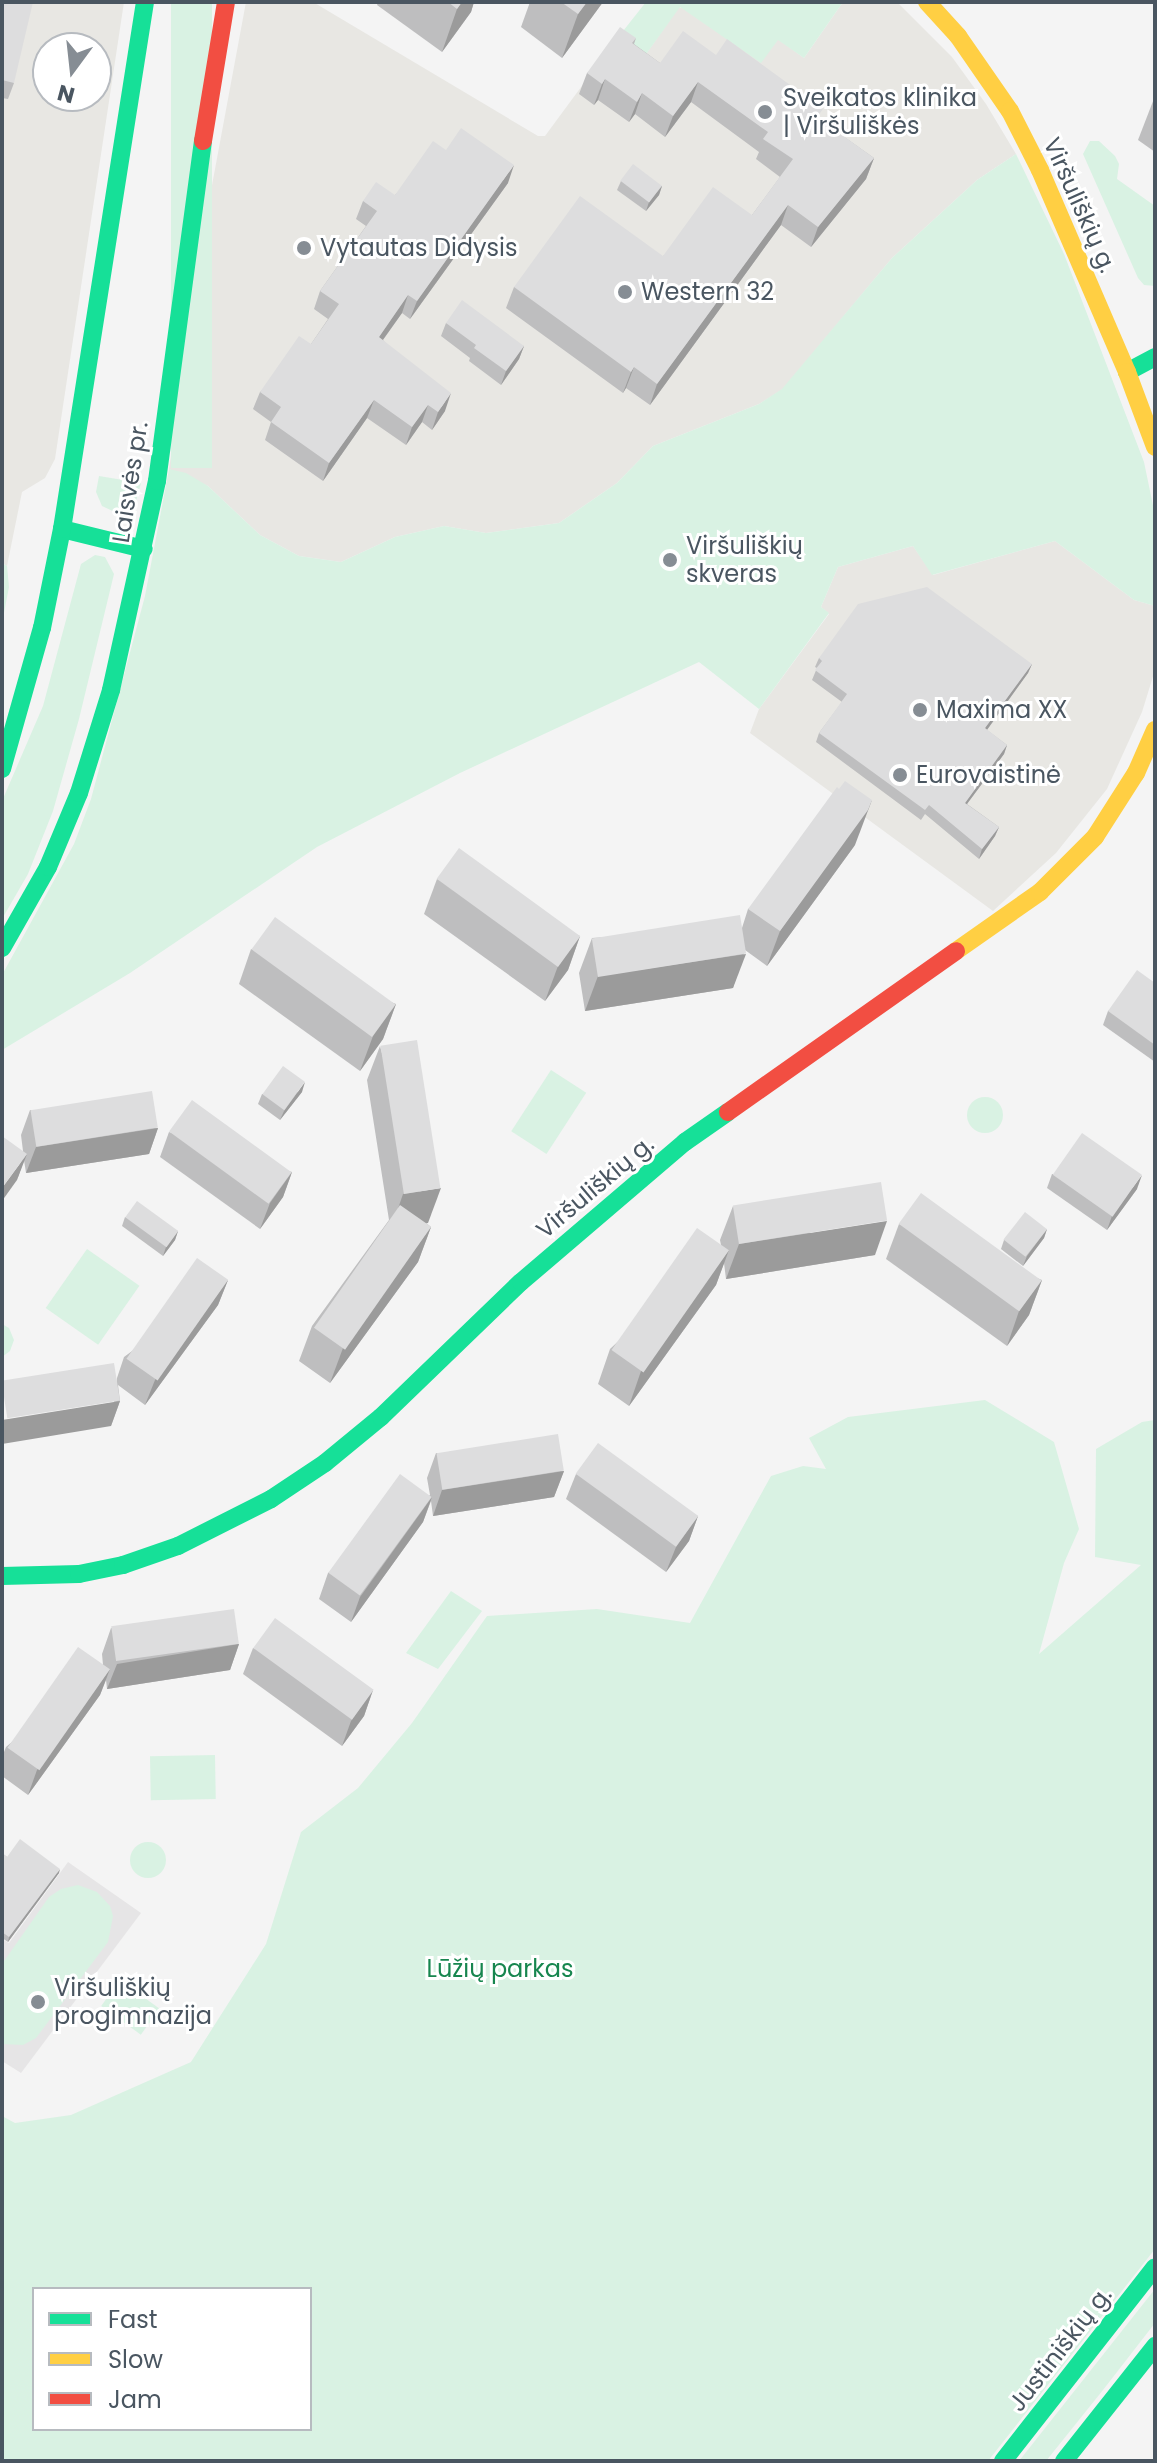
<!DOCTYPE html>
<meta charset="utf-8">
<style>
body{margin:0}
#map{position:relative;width:1157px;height:2463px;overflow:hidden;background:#f4f4f4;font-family:Poppins,sans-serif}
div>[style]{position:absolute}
.commercial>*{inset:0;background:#e8e7e3}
.education>*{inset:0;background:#e6e5e6}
.green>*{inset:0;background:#d9f2e3;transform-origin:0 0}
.round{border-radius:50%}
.fast>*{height:18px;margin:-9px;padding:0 9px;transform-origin:9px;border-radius:9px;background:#16e098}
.slow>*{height:18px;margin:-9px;padding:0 9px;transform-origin:9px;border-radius:9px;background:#ffcf43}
.jam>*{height:18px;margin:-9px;padding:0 9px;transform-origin:9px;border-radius:9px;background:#f24e42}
.wall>*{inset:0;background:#bebebf}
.shaded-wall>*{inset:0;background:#9b9b9b}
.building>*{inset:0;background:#ddddde;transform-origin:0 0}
.dots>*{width:22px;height:22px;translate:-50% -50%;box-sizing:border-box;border:4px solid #fff;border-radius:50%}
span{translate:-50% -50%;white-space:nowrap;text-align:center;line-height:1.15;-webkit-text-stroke:6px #fff;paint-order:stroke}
.poi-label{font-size:24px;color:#4a5661}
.left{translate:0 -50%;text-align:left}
.street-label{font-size:24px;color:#4a5661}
.park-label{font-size:24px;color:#17864f}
.frame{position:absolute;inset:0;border:4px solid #4a5661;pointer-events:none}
.legend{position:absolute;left:32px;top:2287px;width:280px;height:144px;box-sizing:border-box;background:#fff;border:2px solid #b7bbc0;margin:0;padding:10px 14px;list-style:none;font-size:24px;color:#4a5661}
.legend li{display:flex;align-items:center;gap:16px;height:40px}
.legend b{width:40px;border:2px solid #b7bbc0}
.north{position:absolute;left:32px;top:32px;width:80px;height:80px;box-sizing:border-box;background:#fff;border:2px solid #b7bbc0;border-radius:50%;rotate:195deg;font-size:22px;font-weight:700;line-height:32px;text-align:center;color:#4a5661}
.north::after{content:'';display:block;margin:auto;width:28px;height:36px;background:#868d94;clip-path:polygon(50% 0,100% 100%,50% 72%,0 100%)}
</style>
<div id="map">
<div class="commercial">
<div style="clip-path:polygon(evenodd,2px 2px,124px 2px,55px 459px,45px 478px,22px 492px,7px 566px,2px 563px,2px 2px,48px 48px,96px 48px,96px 96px,48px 96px,48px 48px)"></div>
<div style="clip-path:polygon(246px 2px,313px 2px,538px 136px,545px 136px,612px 45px,639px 64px,679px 7px,778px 39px,804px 58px,843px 2px,897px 2px,952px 57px,986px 104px,1016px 154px,977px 180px,892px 258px,783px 389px,759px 404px,653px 446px,617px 483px,559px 523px,486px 533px,444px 526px,395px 537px,341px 562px,299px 556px,260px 535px,208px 486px,169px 469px,210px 196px)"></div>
<div style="clip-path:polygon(1055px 541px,1134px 600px,1155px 606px,1155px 670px,1142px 712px,1107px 789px,1056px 853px,993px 911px,750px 733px,759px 709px,829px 614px,821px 607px,838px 567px,913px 546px,933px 575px)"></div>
</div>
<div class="education">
<div style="clip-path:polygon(68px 1862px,141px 1913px,21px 2073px,2px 2061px,2px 1939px,9px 1943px)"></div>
</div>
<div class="green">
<div style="left:171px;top:2px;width:41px;height:466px"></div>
<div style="clip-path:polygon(646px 2px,843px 2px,804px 58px,778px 40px,761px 63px,680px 7px,639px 64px,612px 45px)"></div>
<div style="clip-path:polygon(1090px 141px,1099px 141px,1115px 156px,1119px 164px,1117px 179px,1155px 206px,1155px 286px,1144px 285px,1138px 278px,1083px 154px)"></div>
<div style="clip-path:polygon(1016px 154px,1064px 254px,1144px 462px,1155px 515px,1155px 606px,1134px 600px,1055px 541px,932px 575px,913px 546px,838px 567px,821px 607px,829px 613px,759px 709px,699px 662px,460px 773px,317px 847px,130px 973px,2px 1050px,2px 975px,74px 844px,91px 799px,145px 596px,169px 469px,186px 473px,208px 486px,260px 535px,299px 556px,341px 562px,395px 537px,444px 526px,486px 533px,559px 523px,617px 483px,653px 446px,759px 404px,782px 389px,892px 258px,977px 180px)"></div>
<div style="clip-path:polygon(99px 476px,141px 483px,134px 508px,119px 514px,102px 506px,96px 492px)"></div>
<div style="clip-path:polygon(95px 555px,105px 557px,114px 574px,79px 719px,53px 811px,28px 874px,2px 919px,2px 801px,43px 706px,81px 564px)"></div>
<div style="clip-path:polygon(2px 563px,7px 566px,9px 587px,2px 623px)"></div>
<div style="left:551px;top:1070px;width:42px;height:73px;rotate:33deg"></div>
<div class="round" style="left:967px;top:1097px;width:36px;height:36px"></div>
<div style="left:87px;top:1249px;width:64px;height:72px;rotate:35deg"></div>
<div style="clip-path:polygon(2px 1324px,9px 1328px,14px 1340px,10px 1351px,2px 1357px)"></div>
<div style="clip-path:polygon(evenodd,985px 1400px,1054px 1442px,1079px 1529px,1064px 1563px,1039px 1654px,1141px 1565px,1095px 1557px,1096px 1449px,1142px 1422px,1155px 1420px,1155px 2249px,988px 2461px,2px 2461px,2px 2116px,15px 2123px,71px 2115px,191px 2062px,266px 1944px,301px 1832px,358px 1788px,412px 1723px,487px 1616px,597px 1609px,690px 1623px,771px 1476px,803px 1466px,826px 1469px,809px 1438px,848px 1417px,985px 1400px,34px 2289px,310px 2289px,310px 2429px,34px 2429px,34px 2289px)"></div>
<div style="clip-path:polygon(451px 1591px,482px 1611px,438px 1669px,406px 1653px)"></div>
<div style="left:215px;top:1755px;width:44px;height:65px;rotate:89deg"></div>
<div class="round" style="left:130px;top:1842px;width:36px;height:36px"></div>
<div style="clip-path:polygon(78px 1885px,97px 1892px,110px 1906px,113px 1916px,108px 1942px,36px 2038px,23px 2045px,2px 2044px,2px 1964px,49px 1897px,61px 1889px)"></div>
<div style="left:120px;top:1980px;width:49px;height:32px;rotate:36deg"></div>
<div style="clip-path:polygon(1155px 2289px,1155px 2323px,1103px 2390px,1046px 2461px,1019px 2461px)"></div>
</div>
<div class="fast">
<div style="left:1127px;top:372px;width:32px;rotate:-28deg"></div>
<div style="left:62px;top:529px;width:84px;rotate:13.7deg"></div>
<div style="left:2px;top:769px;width:147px;rotate:-74.2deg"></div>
<div style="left:42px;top:628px;width:101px;rotate:-78.6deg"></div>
<div style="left:62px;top:529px;width:533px;rotate:-81.05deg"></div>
<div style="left:2px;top:948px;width:93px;rotate:-60.4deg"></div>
<div style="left:48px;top:867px;width:80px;rotate:-67.3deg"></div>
<div style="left:79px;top:793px;width:108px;rotate:-72.7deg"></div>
<div style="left:111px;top:690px;width:214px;rotate:-77.6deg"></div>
<div style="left:157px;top:481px;width:343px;rotate:-82.3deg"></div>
<div style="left:2px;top:1576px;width:77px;rotate:-1.5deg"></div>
<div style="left:79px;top:1574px;width:45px;rotate:-11.6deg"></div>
<div style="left:123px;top:1565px;width:58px;rotate:-19.1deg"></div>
<div style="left:178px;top:1546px;width:104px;rotate:-26.8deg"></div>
<div style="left:271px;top:1499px;width:65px;rotate:-33.7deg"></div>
<div style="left:325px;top:1463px;width:72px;rotate:-39.4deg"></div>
<div style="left:381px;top:1417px;width:194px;rotate:-44deg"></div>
<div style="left:521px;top:1282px;width:216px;rotate:-40.5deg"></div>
<div style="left:685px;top:1142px;width:52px;rotate:-34.9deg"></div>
<div style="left:1003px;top:2461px;width:246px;rotate:-51.9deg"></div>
<div style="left:1064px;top:2461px;width:147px;rotate:-51.6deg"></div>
</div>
<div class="slow">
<div style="left:927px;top:2px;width:46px;rotate:47.6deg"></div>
<div style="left:958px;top:36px;width:91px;rotate:55.3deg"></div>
<div style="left:1010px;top:111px;width:66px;rotate:63deg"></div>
<div style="left:1040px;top:170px;width:220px;rotate:66.7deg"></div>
<div style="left:1127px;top:372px;width:80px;rotate:69.5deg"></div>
<div style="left:956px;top:951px;width:103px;rotate:-35.1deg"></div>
<div style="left:1040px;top:892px;width:78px;rotate:-45deg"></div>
<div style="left:1095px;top:837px;width:76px;rotate:-57.4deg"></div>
<div style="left:1136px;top:773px;width:47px;rotate:-66.2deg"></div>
</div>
<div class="jam">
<div style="left:203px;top:141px;width:141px;rotate:-80.6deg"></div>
<div style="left:728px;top:1112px;width:279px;rotate:-35.2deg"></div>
</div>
<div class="wall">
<div style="clip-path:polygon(2px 2px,14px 83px,8px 99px,2px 98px)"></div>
<div style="clip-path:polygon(378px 2px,474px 2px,471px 12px,442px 52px,377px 5px)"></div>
<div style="clip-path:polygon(530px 2px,603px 2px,562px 58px,521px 27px)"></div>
<div style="clip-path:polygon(636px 38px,634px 44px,660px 63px,716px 55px,819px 119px,874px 158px,866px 179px,811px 247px,781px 225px,650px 405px,626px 388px,623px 393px,506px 308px,514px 287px,663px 256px,752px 215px,780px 177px,756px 159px,759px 152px,691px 102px,665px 137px,635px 114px,629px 122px,598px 100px,594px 105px,579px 94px,587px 73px)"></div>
<div style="clip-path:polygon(1155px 96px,1155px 152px,1138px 140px)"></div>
<div style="clip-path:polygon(446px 150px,508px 183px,410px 319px,402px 313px,383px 340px,445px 411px,432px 430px,422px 422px,406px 445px,367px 418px,323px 481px,265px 440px,271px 422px,253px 409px,260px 392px,311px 344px,328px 319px,314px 309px,320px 291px,366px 226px,356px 219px,363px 201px,395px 195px)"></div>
<div style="clip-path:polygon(621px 181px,662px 186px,659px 195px,646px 211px,617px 190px)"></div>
<div style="clip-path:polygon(446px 323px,524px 346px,519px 359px,501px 385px,469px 361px,470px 358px,441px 336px)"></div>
<div style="clip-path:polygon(819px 658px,1032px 664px,1028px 673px,987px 730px,1007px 745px,1004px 754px,967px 804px,999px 827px,995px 836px,979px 859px,925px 814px,921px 820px,816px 742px,819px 733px,842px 702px,812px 680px,817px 668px,815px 667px)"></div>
<div style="clip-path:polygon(855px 845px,767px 966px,745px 950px,733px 988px,585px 1011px,579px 973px,592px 938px,742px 928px,748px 909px)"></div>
<div style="clip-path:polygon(437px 879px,580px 936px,568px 970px,545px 1001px,424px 914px)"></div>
<div style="clip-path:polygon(251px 949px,396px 1004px,383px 1039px,360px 1071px,239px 984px)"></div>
<div style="clip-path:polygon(1155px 983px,1155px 1062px,1103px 1025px,1108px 1011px)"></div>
<div style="clip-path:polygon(380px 1046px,428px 1223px,426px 1223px,431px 1227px,418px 1262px,330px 1383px,299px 1361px,312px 1326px,389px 1220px,367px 1080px)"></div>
<div style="clip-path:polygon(302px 1092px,280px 1120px,258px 1104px,262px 1094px)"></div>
<div style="clip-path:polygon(30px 1110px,158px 1128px,149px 1154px,26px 1173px,24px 1160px,17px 1180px,23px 1151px,21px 1135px)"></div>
<div style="clip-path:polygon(169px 1132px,292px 1172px,283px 1197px,260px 1229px,160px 1157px)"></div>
<div style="clip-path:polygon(1052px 1174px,1137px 1189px,1107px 1230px,1047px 1188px)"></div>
<div style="clip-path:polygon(733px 1206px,875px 1255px,726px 1279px,724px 1263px,716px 1285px,629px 1406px,598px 1384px,610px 1349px,721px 1245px,720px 1240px)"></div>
<div style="clip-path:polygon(125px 1217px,178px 1231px,175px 1240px,163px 1256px,122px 1226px)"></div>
<div style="clip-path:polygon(899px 1224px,1042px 1280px,1029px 1315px,1007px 1346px,886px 1259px)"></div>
<div style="clip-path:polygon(1047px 1229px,1044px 1238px,1023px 1266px,1001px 1249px,1004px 1240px)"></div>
<div style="clip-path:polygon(228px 1280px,218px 1305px,145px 1405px,118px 1385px,120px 1401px,111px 1426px,117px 1378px,124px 1357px)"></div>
<div style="clip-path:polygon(436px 1453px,564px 1471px,554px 1497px,433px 1516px,431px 1501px,423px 1522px,351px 1622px,319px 1599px,328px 1573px,430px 1495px,427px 1478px)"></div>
<div style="clip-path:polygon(576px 1474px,698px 1516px,689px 1541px,666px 1572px,566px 1499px)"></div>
<div style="clip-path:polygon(111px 1628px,239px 1644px,230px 1670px,107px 1689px,106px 1680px,100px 1695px,28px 1795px,2px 1776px,2px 1757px,6px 1747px,103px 1665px,102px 1654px)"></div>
<div style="clip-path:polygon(253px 1648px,373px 1690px,364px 1716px,342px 1746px,243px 1674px)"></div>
<div style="clip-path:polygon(2px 1853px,7px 1857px,59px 1873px,8px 1942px,2px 1938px)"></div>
</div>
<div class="shaded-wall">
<div style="clip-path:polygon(462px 2px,474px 2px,471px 12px,442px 52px,457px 9px)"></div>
<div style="clip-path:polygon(587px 2px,603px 2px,562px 58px,578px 14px)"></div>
<div style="clip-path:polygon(605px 79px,598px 100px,594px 105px,602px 84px)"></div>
<div style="clip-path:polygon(698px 82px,691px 102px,665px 137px,673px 116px)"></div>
<div style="clip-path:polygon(642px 93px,635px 114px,629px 122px,637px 102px)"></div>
<div style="clip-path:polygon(874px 158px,866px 179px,811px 247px,818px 227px)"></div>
<div style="clip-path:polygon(514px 165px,508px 183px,410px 319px,417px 301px)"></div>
<div style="clip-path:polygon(662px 186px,659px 195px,646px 211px,649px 202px)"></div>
<div style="clip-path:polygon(788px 205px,781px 225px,650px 405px,657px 384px)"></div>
<div style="clip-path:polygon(408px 295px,402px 313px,372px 355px,379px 337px)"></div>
<div style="clip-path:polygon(524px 346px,519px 359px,501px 385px,506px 371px)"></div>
<div style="clip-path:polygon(634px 367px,626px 388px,623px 393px,631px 372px)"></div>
<div style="clip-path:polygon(451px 393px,445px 411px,432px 430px,438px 412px)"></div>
<div style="clip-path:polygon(374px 400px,367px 418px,323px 481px,329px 463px)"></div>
<div style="clip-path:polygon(428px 405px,422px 422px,406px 445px,412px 427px)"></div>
<div style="clip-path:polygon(1032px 664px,1028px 673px,981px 738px,985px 728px)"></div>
<div style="clip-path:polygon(1007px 745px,1004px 754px,961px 812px,965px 803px)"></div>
<div style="clip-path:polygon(872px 800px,855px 845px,767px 966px,780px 931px)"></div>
<div style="clip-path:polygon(999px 827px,995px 836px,979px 859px,982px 849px)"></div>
<div style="clip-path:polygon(580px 936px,568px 970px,545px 1001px,558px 966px)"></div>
<div style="clip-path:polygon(746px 954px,733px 988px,585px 1011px,598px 976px)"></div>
<div style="clip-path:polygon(396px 1004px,383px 1039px,360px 1071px,373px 1036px)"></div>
<div style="clip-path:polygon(305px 1082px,302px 1092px,280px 1120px,284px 1111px)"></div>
<div style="clip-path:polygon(158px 1128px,149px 1154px,26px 1173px,36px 1147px)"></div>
<div style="clip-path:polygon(27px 1154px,17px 1180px,2px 1201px,2px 1188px)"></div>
<div style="clip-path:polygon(292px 1172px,283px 1197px,260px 1229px,270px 1203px)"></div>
<div style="clip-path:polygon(1142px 1175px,1137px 1189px,1107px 1230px,1112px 1216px)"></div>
<div style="clip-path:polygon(441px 1188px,428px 1223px,391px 1229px,403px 1194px)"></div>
<div style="clip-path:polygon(887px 1221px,875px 1255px,726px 1279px,739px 1244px)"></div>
<div style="clip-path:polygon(431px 1227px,418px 1262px,330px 1383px,343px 1348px)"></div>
<div style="clip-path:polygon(1047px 1229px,1044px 1238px,1023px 1266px,1027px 1256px)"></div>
<div style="clip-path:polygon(178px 1231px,175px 1240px,163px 1256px,166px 1247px)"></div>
<div style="clip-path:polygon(729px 1250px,716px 1285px,629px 1406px,641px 1371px)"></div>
<div style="clip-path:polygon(228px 1280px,218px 1305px,145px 1405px,155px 1380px)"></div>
<div style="clip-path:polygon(1042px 1280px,1029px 1315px,1007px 1346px,1019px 1311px)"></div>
<div style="clip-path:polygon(120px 1401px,111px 1426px,2px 1444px,2px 1420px)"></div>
<div style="clip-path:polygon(564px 1471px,554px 1497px,433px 1516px,442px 1490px)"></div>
<div style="clip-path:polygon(432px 1497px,423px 1522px,351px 1622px,360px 1597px)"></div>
<div style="clip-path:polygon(698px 1516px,689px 1541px,666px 1572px,676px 1547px)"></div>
<div style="clip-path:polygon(239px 1644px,230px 1670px,107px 1689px,117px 1664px)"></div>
<div style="clip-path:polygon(110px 1669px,100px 1695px,28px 1795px,37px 1770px)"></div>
<div style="clip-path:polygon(373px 1690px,364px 1716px,342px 1746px,351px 1721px)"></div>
<div style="clip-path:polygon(60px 1869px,59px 1873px,8px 1942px,9px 1937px)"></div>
</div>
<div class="building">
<div style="clip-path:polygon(2px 2px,33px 2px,14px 83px,2px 80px)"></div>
<div style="clip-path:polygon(448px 2px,462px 2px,457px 9px)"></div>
<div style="clip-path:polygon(561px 2px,587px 2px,578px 14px)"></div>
<div style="clip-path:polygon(620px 27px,636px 38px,632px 43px,660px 63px,683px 31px,716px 55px,727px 39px,823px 109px,817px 117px,874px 158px,818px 227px,788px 205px,657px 384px,634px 367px,631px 372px,514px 287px,580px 196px,663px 256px,713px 187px,752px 215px,793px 159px,763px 139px,768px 132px,698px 82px,673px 116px,642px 93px,637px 102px,605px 79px,602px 84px,587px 73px)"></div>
<div style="clip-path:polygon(461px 128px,514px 165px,417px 301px,408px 295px,379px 337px,451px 393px,438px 412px,428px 405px,412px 427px,374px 400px,329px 463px,271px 422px,281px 407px,260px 392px,299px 336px,311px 344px,339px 304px,320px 291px,377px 211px,363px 201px,376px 182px,395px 195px,433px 141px,446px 150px)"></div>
<div style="left:633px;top:164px;width:36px;height:21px;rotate:37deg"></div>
<div style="clip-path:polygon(462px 300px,524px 346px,506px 371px,474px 348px,476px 345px,446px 323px)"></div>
<div style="clip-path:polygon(927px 587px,1032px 664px,985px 728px,1007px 745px,965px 803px,999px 827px,982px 849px,929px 805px,925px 810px,819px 733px,847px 694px,815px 670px,822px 661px,819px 658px,858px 604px)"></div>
<div style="clip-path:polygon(845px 781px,872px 800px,868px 810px,780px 931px,748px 909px,837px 787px,839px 789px)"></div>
<div style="left:459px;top:848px;width:150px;height:38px;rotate:36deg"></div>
<div style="left:740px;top:915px;width:39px;height:150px;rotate:81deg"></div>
<div style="left:275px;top:917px;width:149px;height:40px;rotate:36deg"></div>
<div style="clip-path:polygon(1137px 970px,1155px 983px,1155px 1045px,1108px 1011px)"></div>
<div style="left:417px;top:1040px;width:150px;height:37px;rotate:81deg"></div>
<div style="left:283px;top:1066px;width:27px;height:35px;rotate:36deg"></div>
<div style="left:152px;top:1091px;width:37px;height:123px;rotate:81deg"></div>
<div style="left:192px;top:1100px;width:123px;height:39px;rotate:36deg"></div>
<div style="left:1082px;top:1133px;width:73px;height:51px;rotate:35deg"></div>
<div style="clip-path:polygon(2px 1136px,27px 1154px,2px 1188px)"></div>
<div style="left:881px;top:1182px;width:39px;height:150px;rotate:81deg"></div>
<div style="left:921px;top:1193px;width:149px;height:38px;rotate:36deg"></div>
<div style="left:137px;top:1201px;width:51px;height:20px;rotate:36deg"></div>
<div style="left:400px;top:1205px;width:38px;height:150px;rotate:35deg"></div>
<div style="left:1025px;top:1212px;width:28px;height:35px;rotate:38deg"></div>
<div style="left:697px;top:1228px;width:39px;height:149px;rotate:35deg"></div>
<div style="left:197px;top:1258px;width:38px;height:123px;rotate:35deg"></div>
<div style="left:114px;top:1363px;width:38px;height:114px;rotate:81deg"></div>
<div style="left:558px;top:1434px;width:37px;height:123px;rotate:81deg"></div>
<div style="left:598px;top:1443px;width:124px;height:38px;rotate:36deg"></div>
<div style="left:400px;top:1474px;width:39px;height:122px;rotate:36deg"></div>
<div style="left:234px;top:1609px;width:35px;height:124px;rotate:82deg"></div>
<div style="left:275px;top:1618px;width:122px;height:37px;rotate:36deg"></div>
<div style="left:78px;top:1647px;width:39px;height:123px;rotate:35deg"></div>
<div style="clip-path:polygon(20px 1839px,60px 1869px,9px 1937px,2px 1932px,2px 1853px,7px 1857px)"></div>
</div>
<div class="dots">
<div style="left:765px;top:112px;background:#868d94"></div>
<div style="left:304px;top:248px;background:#868d94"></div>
<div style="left:625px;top:292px;background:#868d94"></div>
<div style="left:670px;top:560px;background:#868d94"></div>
<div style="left:920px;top:710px;background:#868d94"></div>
<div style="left:900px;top:775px;background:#868d94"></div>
<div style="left:38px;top:2002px;background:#868d94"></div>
</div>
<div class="poi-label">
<span class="left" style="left:783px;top:112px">Sveikatos klinika<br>| Viršuliškės</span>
<span class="left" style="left:320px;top:248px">Vytautas Didysis</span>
<span class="left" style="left:641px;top:292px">Western 32</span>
<span class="left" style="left:686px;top:560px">Viršuliškių<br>skveras</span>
<span class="left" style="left:936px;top:710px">Maxima XX</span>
<span class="left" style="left:916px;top:775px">Eurovaistinė</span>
<span class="left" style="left:54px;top:2002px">Viršuliškių<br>progimnazija</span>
</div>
<div class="street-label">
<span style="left:1080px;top:205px;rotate:66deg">Viršuliškių g.</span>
<span style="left:130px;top:482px;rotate:-81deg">Laisvės pr.</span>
<span style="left:595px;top:1187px;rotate:-40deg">Viršuliškių g.</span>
<span style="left:1060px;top:2349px;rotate:-52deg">Justiniškių g.</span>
</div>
<div class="park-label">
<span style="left:500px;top:1969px">Lūžių parkas</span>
</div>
<div class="frame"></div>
<ul class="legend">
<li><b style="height:10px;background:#16e098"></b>Fast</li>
<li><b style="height:10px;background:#ffcf43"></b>Slow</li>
<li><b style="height:10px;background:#f24e42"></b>Jam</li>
</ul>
<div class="north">N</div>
</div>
